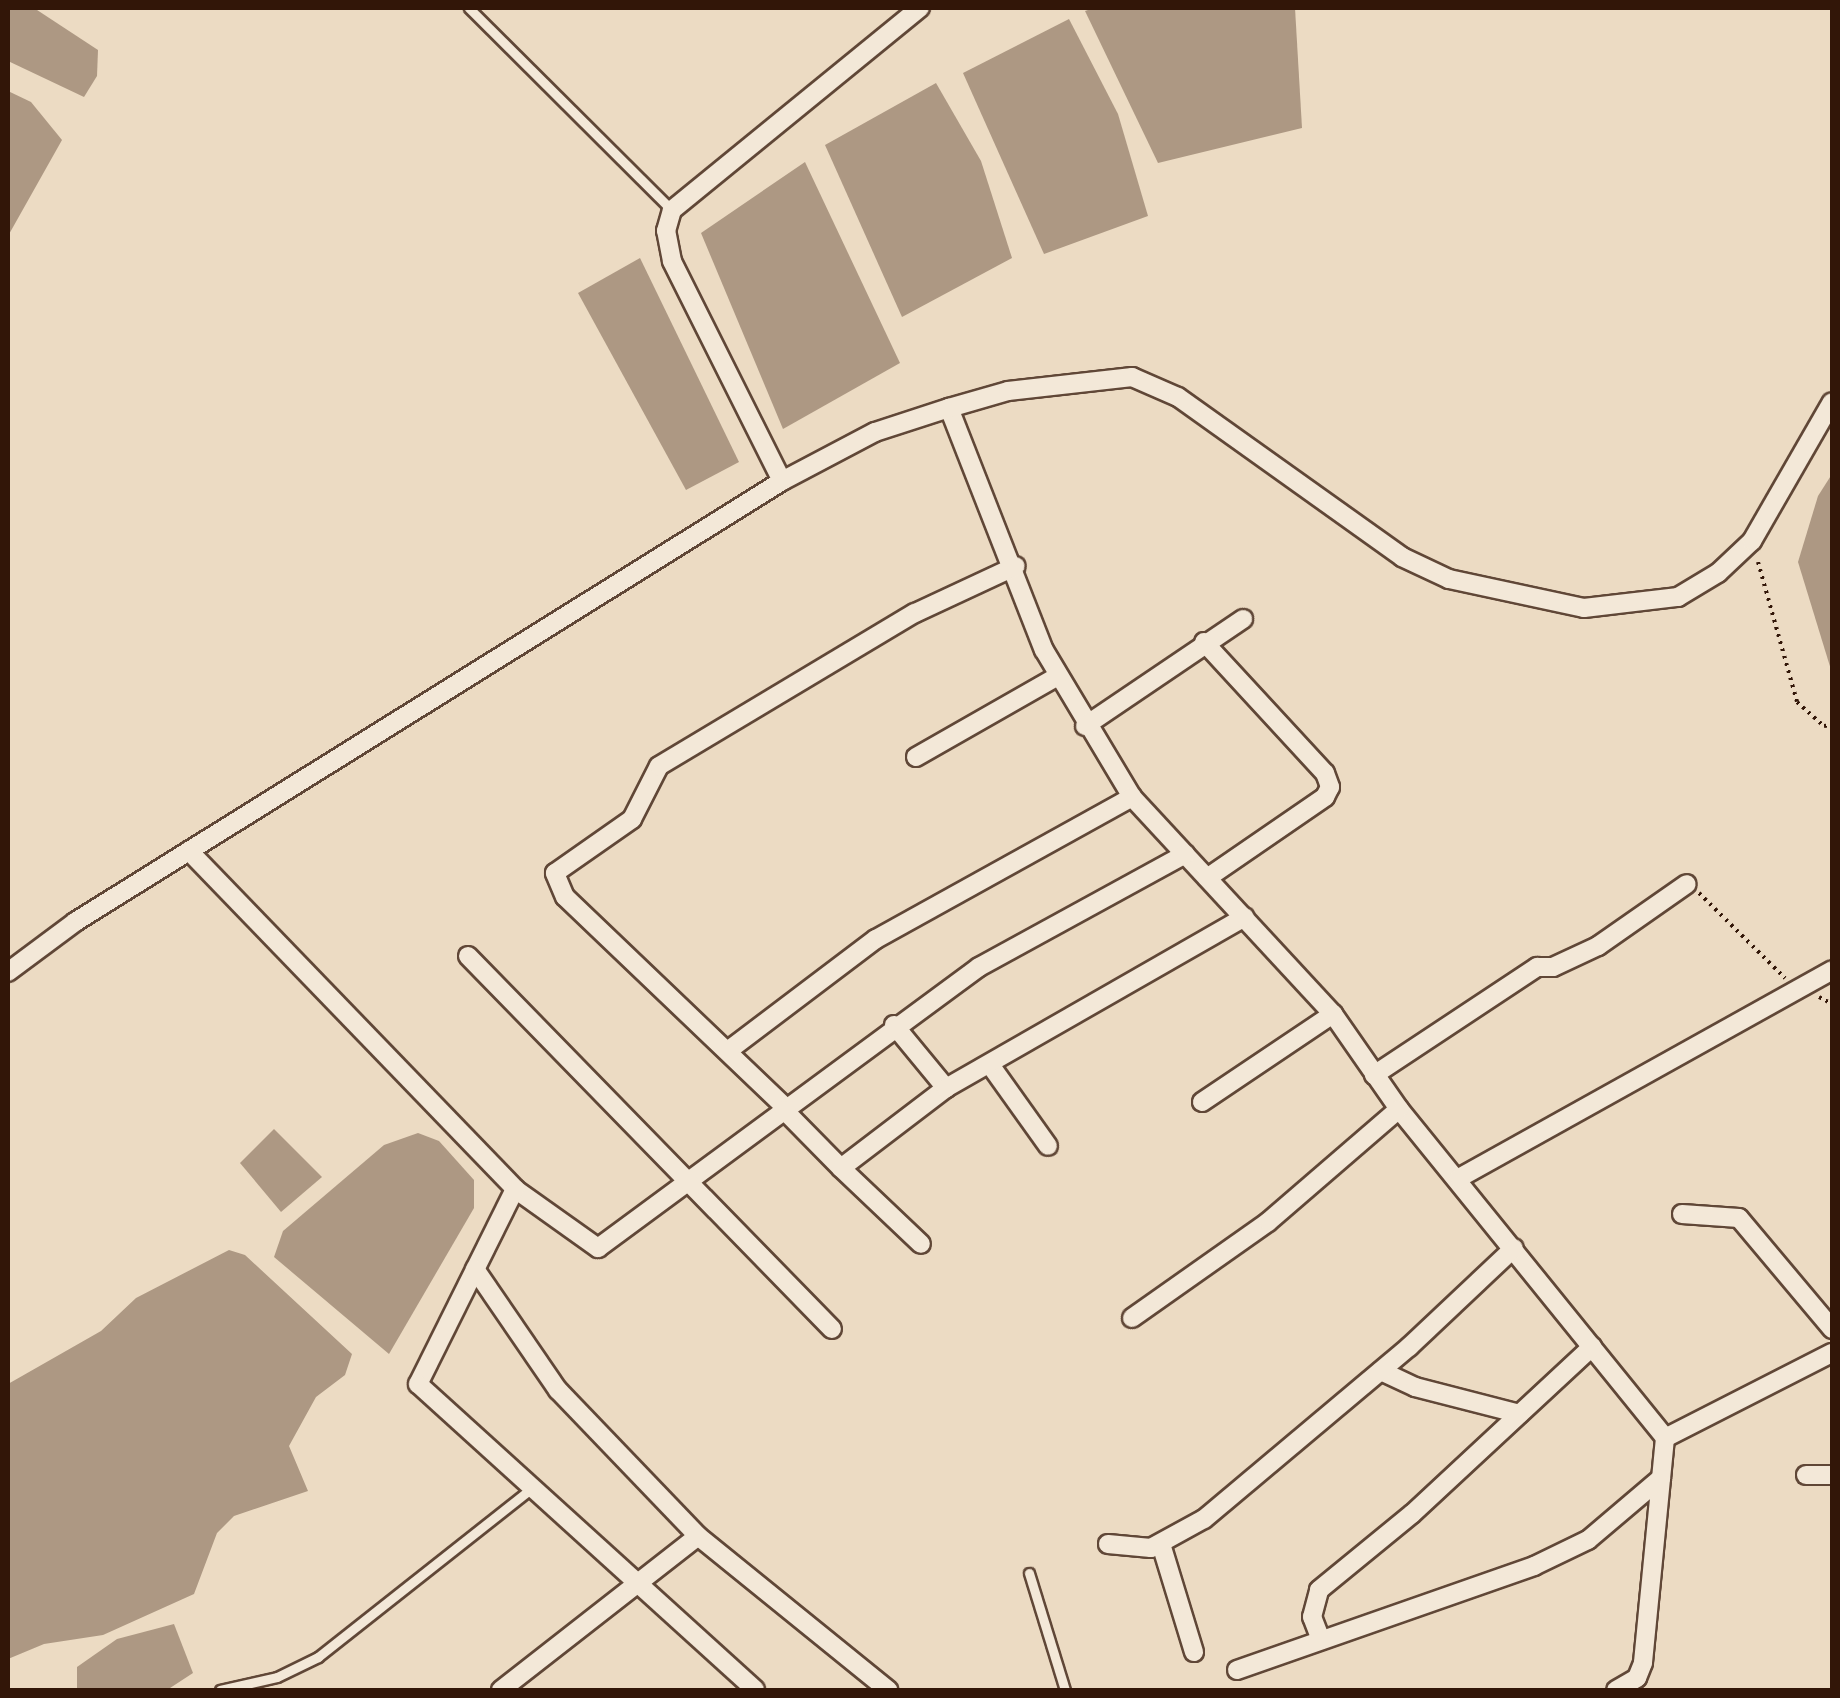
<!DOCTYPE html>
<style>
body{margin:0}
#map{position:relative;width:1840px;height:1698px;overflow:hidden;background:#ecdbc3;font-family:"IM FELL English",serif}
div>[style]{position:absolute}
.water>*{inset:0;background:#ad9883}
.path>*{height:4px;margin-top:-2px;transform-origin:0;background:repeating-linear-gradient(90deg,#321608 0 2.5px,transparent 0 7.5px)}
.roads{filter:drop-shadow(2px 0 #604737) drop-shadow(-2px 0 #604737) drop-shadow(0 2px #604737) drop-shadow(0 -2px #604737)}
.service>*{height:9px;margin:-4.5px;padding:0 4.5px;transform-origin:4.5px;border-radius:4.5px;background:#f3e8d8}
.minor>*{height:18px;margin:-9px;padding:0 9px;transform-origin:9px;border-radius:9px;background:#f3e8d8}
span{translate:-50% -50%;white-space:nowrap;text-align:center;line-height:1.15;-webkit-text-stroke:8px #f3e8d8;paint-order:stroke}
.frame{position:absolute;inset:0;border:10px solid #321608;pointer-events:none}
</style>
<div id="map">
<div class="water">
<div style="clip-path:polygon(8px 8px,34px 8px,98px 50px,97px 76px,84px 97px,8px 61px)"></div>
<div style="clip-path:polygon(1094px 8px,1295px 8px,1302px 128px,1158px 163px,1085px 11px)"></div>
<div style="clip-path:polygon(1069px 19px,1118px 114px,1148px 216px,1044px 254px,963px 73px)"></div>
<div style="clip-path:polygon(936px 83px,981px 161px,1012px 258px,902px 317px,825px 145px)"></div>
<div style="clip-path:polygon(8px 91px,31px 102px,62px 140px,8px 236px)"></div>
<div style="clip-path:polygon(805px 162px,900px 363px,783px 429px,701px 233px)"></div>
<div style="clip-path:polygon(640px 258px,739px 462px,686px 490px,578px 293px)"></div>
<div style="clip-path:polygon(1832px 474px,1832px 673px,1798px 562px,1818px 496px)"></div>
<div style="clip-path:polygon(274px 1129px,322px 1177px,281px 1212px,240px 1163px)"></div>
<div style="clip-path:polygon(418px 1133px,439px 1141px,474px 1180px,474px 1208px,389px 1354px,274px 1257px,283px 1231px,384px 1145px)"></div>
<div style="clip-path:polygon(229px 1250px,245px 1255px,352px 1354px,345px 1375px,316px 1397px,289px 1446px,308px 1491px,234px 1516px,217px 1533px,194px 1594px,103px 1635px,44px 1644px,8px 1659px,8px 1384px,101px 1331px,136px 1298px)"></div>
<div style="clip-path:polygon(174px 1624px,193px 1673px,167px 1690px,77px 1690px,77px 1667px,117px 1639px)"></div>
</div>
<div class="path">
<div style="left:1758px;top:562px;width:145px;rotate:74.4deg"></div>
<div style="left:1797px;top:702px;width:36px;rotate:42deg"></div>
<div style="left:1824px;top:726px;width:8px;rotate:-7deg"></div>
<div style="left:1699px;top:893px;width:121px;rotate:44.7deg"></div>
<div style="left:1819px;top:997px;width:15px;rotate:28deg"></div>
</div>
<div class="roads">
<div class="service">
<div style="left:469px;top:8px;width:286px;rotate:44.9deg"></div>
<div style="left:1029px;top:1573px;width:122px;rotate:72.9deg"></div>
<div style="left:220px;top:1690px;width:58px;rotate:-12.8deg"></div>
<div style="left:277px;top:1677px;width:46px;rotate:-26deg"></div>
<div style="left:318px;top:1657px;width:273px;rotate:-38.3deg"></div>
</div>
<div class="minor">
<div style="left:949px;top:408px;width:260px;rotate:68.6deg"></div>
<div style="left:1044px;top:650px;width:171px;rotate:59.1deg"></div>
<div style="left:1132px;top:797px;width:296px;rotate:47.2deg"></div>
<div style="left:1333px;top:1014px;width:116px;rotate:55.2deg"></div>
<div style="left:1399px;top:1109px;width:423px;rotate:51deg"></div>
<div style="left:1665px;top:1438px;width:226px;rotate:95.6deg"></div>
<div style="left:1643px;top:1663px;width:16px;rotate:112deg"></div>
<div style="left:1637px;top:1678px;width:24px;rotate:150deg"></div>
<div style="left:782px;top:481px;width:246px;rotate:-116.6deg"></div>
<div style="left:672px;top:261px;width:31px;rotate:-101deg"></div>
<div style="left:666px;top:231px;width:22px;rotate:-74deg"></div>
<div style="left:672px;top:210px;width:320px;rotate:-39.2deg"></div>
<div style="left:1204px;top:642px;width:178px;rotate:47.3deg"></div>
<div style="left:1325px;top:773px;width:15px;rotate:70deg"></div>
<div style="left:1330px;top:787px;width:11px;rotate:117deg"></div>
<div style="left:1325px;top:797px;width:143px;rotate:145.5deg"></div>
<div style="left:1085px;top:726px;width:191px;rotate:-34.1deg"></div>
<div style="left:916px;top:757px;width:163px;rotate:-29.7deg"></div>
<div style="left:189px;top:851px;width:470px;rotate:46deg"></div>
<div style="left:515px;top:1189px;width:102px;rotate:35.4deg"></div>
<div style="left:598px;top:1248px;width:473px;rotate:-36.4deg"></div>
<div style="left:979px;top:967px;width:235px;rotate:-28.7deg"></div>
<div style="left:468px;top:956px;width:521px;rotate:45.7deg"></div>
<div style="left:8px;top:972px;width:84px;rotate:-36.7deg"></div>
<div style="left:75px;top:922px;width:833px;rotate:-31.95deg"></div>
<div style="left:782px;top:481px;width:105px;rotate:-27.8deg"></div>
<div style="left:875px;top:432px;width:78px;rotate:-18deg"></div>
<div style="left:949px;top:408px;width:61px;rotate:-16.1deg"></div>
<div style="left:1008px;top:391px;width:125px;rotate:-6.4deg"></div>
<div style="left:1132px;top:377px;width:50px;rotate:23.5deg"></div>
<div style="left:1178px;top:397px;width:275px;rotate:35.5deg"></div>
<div style="left:1402px;top:557px;width:52px;rotate:25.1deg"></div>
<div style="left:1449px;top:579px;width:138px;rotate:12.1deg"></div>
<div style="left:1584px;top:608px;width:95px;rotate:-6.7deg"></div>
<div style="left:1678px;top:597px;width:47px;rotate:-31deg"></div>
<div style="left:1718px;top:573px;width:47px;rotate:-43.3deg"></div>
<div style="left:1752px;top:541px;width:160px;rotate:-60.1deg"></div>
<div style="left:894px;top:1025px;width:82px;rotate:50.5deg"></div>
<div style="left:729px;top:1050px;width:184px;rotate:-37.1deg"></div>
<div style="left:876px;top:939px;width:293px;rotate:-29deg"></div>
<div style="left:991px;top:1066px;width:98px;rotate:54.5deg"></div>
<div style="left:1374px;top:1075px;width:196px;rotate:-33.5deg"></div>
<div style="left:1537px;top:967px;width:16px"></div>
<div style="left:1553px;top:967px;width:50px;rotate:-25deg"></div>
<div style="left:1598px;top:946px;width:108px;rotate:-34.9deg"></div>
<div style="left:1202px;top:1102px;width:158px;rotate:-33.9deg"></div>
<div style="left:785px;top:1107px;width:304px;rotate:-136.3deg"></div>
<div style="left:565px;top:897px;width:26px;rotate:-113deg"></div>
<div style="left:555px;top:873px;width:94px;rotate:-35deg"></div>
<div style="left:632px;top:819px;width:59px;rotate:-63deg"></div>
<div style="left:659px;top:766px;width:298px;rotate:-30.9deg"></div>
<div style="left:915px;top:613px;width:111px;rotate:-25deg"></div>
<div style="left:784px;top:1110px;width:81px;rotate:45.5deg"></div>
<div style="left:841px;top:1168px;width:132px;rotate:-37.3deg"></div>
<div style="left:946px;top:1088px;width:344px;rotate:-29.8deg"></div>
<div style="left:841px;top:1168px;width:110px;rotate:43.5deg"></div>
<div style="left:1459px;top:1178px;width:427px;rotate:-29.1deg"></div>
<div style="left:515px;top:1189px;width:218px;rotate:116.4deg"></div>
<div style="left:418px;top:1384px;width:455px;rotate:42.2deg"></div>
<div style="left:1682px;top:1214px;width:57px;rotate:4deg"></div>
<div style="left:1739px;top:1218px;width:145px;rotate:50deg"></div>
<div style="left:475px;top:1269px;width:147px;rotate:55.6deg"></div>
<div style="left:558px;top:1390px;width:202px;rotate:46.2deg"></div>
<div style="left:698px;top:1536px;width:245px;rotate:39deg"></div>
<div style="left:1132px;top:1318px;width:166px;rotate:-35.2deg"></div>
<div style="left:1268px;top:1222px;width:173px;rotate:-40.8deg"></div>
<div style="left:1381px;top:1371px;width:38px;rotate:25deg"></div>
<div style="left:1415px;top:1387px;width:108px;rotate:14.4deg"></div>
<div style="left:1665px;top:1438px;width:187px;rotate:-27deg"></div>
<div style="left:1806px;top:1475px;width:26px"></div>
<div style="left:1108px;top:1544px;width:43px;rotate:5.3deg"></div>
<div style="left:1151px;top:1548px;width:60px;rotate:-28.7deg"></div>
<div style="left:1204px;top:1519px;width:268px;rotate:-40deg"></div>
<div style="left:1409px;top:1347px;width:144px;rotate:-43.3deg"></div>
<div style="left:1161px;top:1544px;width:113px;rotate:73deg"></div>
<div style="left:1321px;top:1640px;width:25px;rotate:-111deg"></div>
<div style="left:1312px;top:1617px;width:28px;rotate:-75deg"></div>
<div style="left:1319px;top:1590px;width:120px;rotate:-39.3deg"></div>
<div style="left:1412px;top:1514px;width:246px;rotate:-42.9deg"></div>
<div style="left:1237px;top:1670px;width:315px;rotate:-19.3deg"></div>
<div style="left:1534px;top:1566px;width:60px;rotate:-25.7deg"></div>
<div style="left:1588px;top:1540px;width:96px;rotate:-40.3deg"></div>
<div style="left:501px;top:1690px;width:250px;rotate:-38deg"></div>
</div>
</div>
<div class="frame"></div>
</div>
